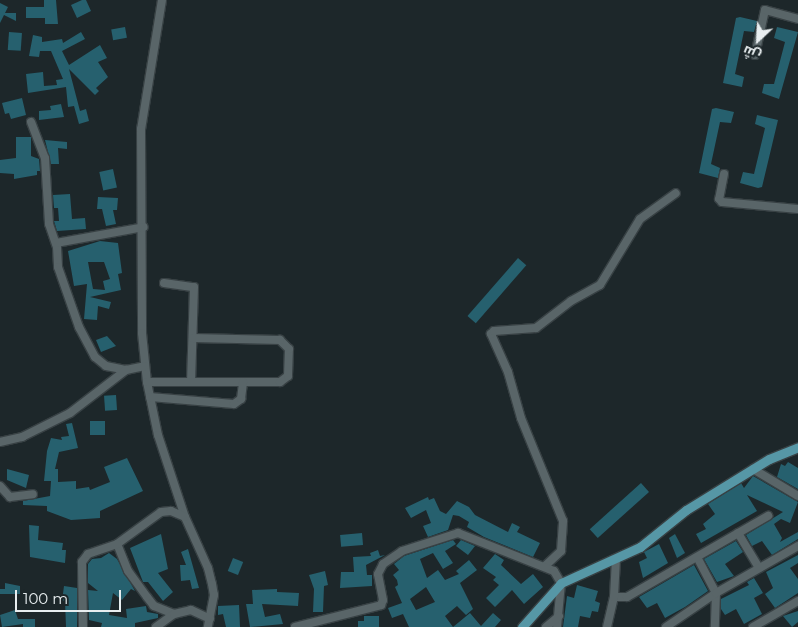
<!DOCTYPE html>
<meta charset="utf-8">
<style>
body{margin:0}
#map{position:relative;width:798px;height:627px;overflow:hidden;background:#1d272a;font-family:Montserrat,Cairo,sans-serif}
div>[style]{position:absolute}
.building>*{inset:0;background:#26606e;transform-origin:0 0}
.roads{filter:drop-shadow(1px 0 #384144) drop-shadow(-1px 0 #384144) drop-shadow(0 1px #384144) drop-shadow(0 -1px #384144)}
.minor>*{height:8px;margin:-4px;padding:0 4px;transform-origin:4px;border-radius:4px;background:#596568}
.major>*{height:9px;margin:-4.5px;padding:0 4.5px;transform-origin:4.5px;border-radius:4.5px;background:#5697a6}
span{translate:-50% -50%;white-space:nowrap;text-align:center;line-height:1.15;-webkit-text-stroke:5px #1d272a;paint-order:stroke}
.north{position:absolute;left:733px;top:15px;width:50px;height:50px;-webkit-text-stroke:4px #1d272a;paint-order:stroke;rotate:205deg;font-size:14px;font-weight:700;line-height:20px;text-align:center;color:#e8eef0}
.north::after{content:'';display:block;margin:auto;width:18px;height:22px;background:#e8eef0;clip-path:polygon(50% 0,100% 100%,50% 72%,0 100%)}
.scale{position:absolute;left:15px;top:590px;width:106px;height:22px;box-sizing:border-box;border:2px solid #e8eef0;border-top:0;padding-left:6px;font-size:15px;line-height:18px;white-space:nowrap;color:#e8eef0;-webkit-text-stroke:4px #1d272a;paint-order:stroke}
</style>
<div id="map">
<div class="building">
<div style="clip-path:polygon(44px 0,56px 0,58px 24px,45px 24px,45px 18px,26px 18px,26px 7px,44px 7px)"></div>
<div style="clip-path:polygon(82px 0,86px 0,91px 11px,77px 18px,71px 5px)"></div>
<div style="clip-path:polygon(0 3px,8px 7px,5px 13px,16px 13px,16px 21px,4px 15px,0 23px)"></div>
<div style="clip-path:polygon(740px 17px,757px 21px,754px 32px,744px 31px,735px 74px,744px 77px,742px 87px,723px 83px,736px 18px)"></div>
<div style="left:125px;top:27px;width:11px;height:14px;rotate:80deg"></div>
<div style="clip-path:polygon(777px 27px,798px 32px,779px 99px,762px 93px,764px 84px,774px 84px,785px 42px,774px 38px)"></div>
<div style="left:9px;top:32px;width:13px;height:18px;rotate:4deg"></div>
<div style="clip-path:polygon(81px 32px,85px 39px,62px 51px,69px 65px,100px 45px,107px 58px,98px 62px,108px 77px,96px 88px,99px 91px,95px 95px,69px 69px,80px 111px,86px 109px,89px 121px,79px 124px,74px 106px,68px 107px,66px 87px,28px 93px,26px 74px,43px 72px,44px 86px,57px 85px,56px 80px,63px 79px,51px 51px,40px 51px,39px 57px,29px 56px,33px 35px,42px 37px,42px 42px,62px 39px,63px 43px)"></div>
<div style="clip-path:polygon(22px 98px,26px 115px,11px 119px,9px 113px,5px 114px,2px 103px)"></div>
<div style="clip-path:polygon(61px 104px,64px 117px,39px 120px,39px 111px,51px 110px,50px 106px)"></div>
<div style="clip-path:polygon(716px 108px,734px 112px,731px 123px,720px 122px,711px 164px,720px 168px,718px 178px,699px 173px,712px 109px)"></div>
<div style="clip-path:polygon(757px 115px,778px 120px,762px 187px,758px 188px,740px 183px,743px 172px,754px 174px,765px 128px,755px 124px)"></div>
<div style="clip-path:polygon(16px 137px,31px 137px,31px 156px,39px 159px,40px 171px,37px 171px,37px 175px,14px 179px,14px 174px,0 173px,0 160px,16px 158px)"></div>
<div style="clip-path:polygon(45px 140px,67px 142px,67px 149px,58px 148px,59px 164px,51px 164px)"></div>
<div style="left:113px;top:169px;width:19px;height:14px;rotate:78deg"></div>
<div style="clip-path:polygon(70px 194px,72px 219px,85px 218px,86px 229px,57px 231px,54px 221px,59px 221px,58px 208px,54px 208px,53px 195px)"></div>
<div style="clip-path:polygon(98px 197px,118px 198px,117px 210px,113px 210px,116px 224px,106px 226px,102px 209px,97px 209px)"></div>
<div style="clip-path:polygon(evenodd,100px 241px,118px 243px,122px 273px,118px 274px,121px 290px,90px 297px,111px 302px,109px 309px,98px 306px,97px 320px,84px 319px,87px 284px,74px 286px,68px 251px,100px 241px,88px 262px,104px 262px,110px 279px,103px 281px,105px 290px,93px 289px,88px 262px)"></div>
<div style="left:518px;top:258px;width:11px;height:77px;rotate:41deg"></div>
<div style="clip-path:polygon(107px 336px,116px 346px,101px 352px,96px 340px)"></div>
<div style="left:116px;top:395px;width:15px;height:12px;rotate:86deg"></div>
<div style="left:90px;top:421px;width:15px;height:14px"></div>
<div style="clip-path:polygon(72px 423px,78px 448px,59px 452px,55px 469px,58px 469px,58px 482px,76px 481px,76px 489px,89px 487px,90px 490px,110px 482px,104px 467px,127px 458px,143px 491px,100px 511px,100px 518px,71px 520px,47px 511px,47px 506px,23px 505px,23px 501px,50px 496px,51px 481px,44px 481px,47px 451px,51px 438px,62px 440px,61px 437px,69px 436px,66px 424px)"></div>
<div style="clip-path:polygon(788px 462px,798px 468px,798px 489px,777px 477px,781px 464px,785px 466px)"></div>
<div style="clip-path:polygon(7px 469px,29px 475px,26px 488px,7px 480px)"></div>
<div style="clip-path:polygon(753px 476px,798px 502px,790px 523px,781px 519px,774px 524px,782px 538px,780px 542px,798px 532px,798px 539px,772px 555px,762px 541px,752px 546px,746px 535px,783px 512px,747px 495px,757px 511px,701px 543px,696px 534px,706px 529px,703px 524px,715px 514px,708px 504px,741px 483px,744px 488px)"></div>
<div style="left:641px;top:483px;width:12px;height:69px;rotate:48deg"></div>
<div style="clip-path:polygon(428px 497px,429px 500px,434px 498px,440px 511px,446px 514px,457px 501px,469px 507px,475px 515px,508px 532px,512px 523px,520px 527px,517px 532px,540px 543px,533px 557px,484px 537px,467px 527px,469px 522px,459px 516px,453px 515px,448px 530px,428px 537px,423px 526px,431px 523px,426px 510px,411px 518px,405px 508px)"></div>
<div style="clip-path:polygon(29px 525px,39px 526px,38px 540px,63px 543px,62px 550px,66px 550px,65px 563px,30px 557px)"></div>
<div style="left:362px;top:533px;width:12px;height:22px;rotate:85deg"></div>
<div style="clip-path:polygon(161px 534px,168px 569px,158px 573px,173px 592px,163px 601px,148px 582px,143px 582px,130px 548px)"></div>
<div style="clip-path:polygon(675px 534px,685px 553px,677px 558px,669px 538px)"></div>
<div style="clip-path:polygon(evenodd,453px 540px,456px 544px,445px 551px,453px 563px,443px 569px,433px 553px,420px 559px,427px 578px,438px 570px,445px 580px,459px 574px,456px 571px,469px 560px,477px 570px,460px 583px,473px 609px,466px 615px,457px 606px,445px 616px,453px 627px,409px 627px,403px 614px,392px 618px,388px 608px,402px 603px,395px 587px,398px 585px,397px 580px,393px 575px,399px 570px,394px 564px,404px 556px,453px 540px,426px 587px,435px 602px,416px 610px,410px 599px,426px 587px)"></div>
<div style="clip-path:polygon(461px 540px,475px 546px,468px 555px,456px 546px)"></div>
<div style="clip-path:polygon(736px 541px,743px 552px,725px 564px,734px 576px,717px 582px,704px 559px)"></div>
<div style="clip-path:polygon(659px 544px,668px 563px,643px 578px,639px 562px,647px 558px,644px 552px)"></div>
<div style="clip-path:polygon(188px 549px,199px 588px,192px 589px,190px 580px,181px 581px,180px 565px,186px 565px,181px 552px)"></div>
<div style="clip-path:polygon(378px 550px,380px 556px,385px 555px,366px 565px,367px 575px,372px 575px,372px 586px,340px 588px,341px 572px,354px 572px,353px 557px,371px 556px,370px 553px)"></div>
<div style="clip-path:polygon(109px 553px,117px 559px,135px 591px,131px 589px,122px 600px,113px 593px,109px 615px,127px 618px,126px 609px,146px 606px,147px 612px,158px 614px,158px 618px,135px 623px,135px 627px,101px 627px,102px 623px,89px 620px,88px 590px,98px 591px,88px 583px,88px 564px,92px 559px,101px 558px)"></div>
<div style="clip-path:polygon(495px 554px,504px 560px,501px 565px,521px 584px,533px 574px,543px 587px,524px 604px,512px 590px,495px 607px,486px 598px,499px 585px,493px 580px,496px 577px,483px 568px)"></div>
<div style="clip-path:polygon(798px 555px,798px 563px,790px 568px,798px 579px,798px 593px,775px 608px,765px 594px,773px 588px,766px 572px)"></div>
<div style="left:233px;top:558px;width:11px;height:14px;rotate:22deg"></div>
<div style="clip-path:polygon(694px 565px,708px 591px,685px 607px,665px 618px,657px 603px,647px 608px,639px 597px)"></div>
<div style="clip-path:polygon(325px 571px,328px 585px,324px 586px,323px 612px,313px 612px,314px 589px,309px 575px)"></div>
<div style="clip-path:polygon(754px 578px,763px 593px,754px 598px,762px 614px,744px 624px,736px 609px,725px 615px,721px 609px,721px 599px,749px 585px,747px 582px)"></div>
<div style="clip-path:polygon(5px 583px,20px 586px,20px 594px,0 594px,0 589px,5px 589px)"></div>
<div style="clip-path:polygon(577px 585px,598px 591px,595px 601px,600px 603px,598px 612px,592px 611px,590px 618px,580px 616px,578px 627px,563px 627px,567px 596px,574px 598px)"></div>
<div style="clip-path:polygon(64px 586px,77px 588px,77px 627px,66px 627px,65px 601px,62px 601px)"></div>
<div style="clip-path:polygon(277px 589px,277px 592px,299px 593px,298px 606px,262px 604px,265px 617px,280px 614px,283px 624px,250px 627px,246px 604px,253px 604px,252px 590px)"></div>
<div style="clip-path:polygon(239px 605px,240px 627px,226px 627px,223px 614px,218px 615px,218px 606px)"></div>
<div style="clip-path:polygon(15px 610px,18px 619px,35px 619px,35px 627px,23px 627px,23px 624px,2px 627px,0 615px)"></div>
<div style="clip-path:polygon(798px 611px,798px 622px,792px 627px,783px 616px)"></div>
<div style="clip-path:polygon(470px 613px,481px 626px,493px 613px,501px 620px,495px 627px,453px 627px)"></div>
<div style="clip-path:polygon(364px 616px,379px 616px,379px 627px,358px 627px,358px 621px,364px 621px)"></div>
</div>
<div class="roads">
<div class="minor">
<div style="left:162px;top:0;width:131px;rotate:99.2deg"></div>
<div style="left:141px;top:129px;width:204px;rotate:89.7deg"></div>
<div style="left:142px;top:333px;width:49px;rotate:84.2deg"></div>
<div style="left:147px;top:382px;width:54px;rotate:78.3deg"></div>
<div style="left:158px;top:435px;width:86px;rotate:71.8deg"></div>
<div style="left:185px;top:517px;width:56px;rotate:65.7deg"></div>
<div style="left:208px;top:568px;width:16px;rotate:76deg"></div>
<div style="left:212px;top:584px;width:11px;rotate:80deg"></div>
<div style="left:214px;top:595px;width:33px;rotate:101deg"></div>
<div style="left:755px;top:55px;width:46px;rotate:-77.5deg"></div>
<div style="left:765px;top:10px;width:34px;rotate:15deg"></div>
<div style="left:31px;top:122px;width:39px;rotate:69deg"></div>
<div style="left:45px;top:158px;width:66px;rotate:86.5deg"></div>
<div style="left:49px;top:224px;width:24px;rotate:71deg"></div>
<div style="left:57px;top:247px;width:20px;rotate:87deg"></div>
<div style="left:58px;top:267px;width:64px;rotate:70.7deg"></div>
<div style="left:79px;top:327px;width:34px;rotate:62deg"></div>
<div style="left:95px;top:357px;width:14px;rotate:39deg"></div>
<div style="left:106px;top:366px;width:20px;rotate:11deg"></div>
<div style="left:126px;top:370px;width:19px;rotate:-12deg"></div>
<div style="left:724px;top:174px;width:25px;rotate:101deg"></div>
<div style="left:719px;top:199px;width:4px;rotate:45deg"></div>
<div style="left:722px;top:202px;width:76px;rotate:5.3deg"></div>
<div style="left:56px;top:243px;width:89px;rotate:-10.3deg"></div>
<div style="left:164px;top:283px;width:30px;rotate:8deg"></div>
<div style="left:194px;top:287px;width:95px;rotate:91.8deg"></div>
<div style="left:147px;top:382px;width:133px"></div>
<div style="left:280px;top:382px;width:10px;rotate:-37deg"></div>
<div style="left:288px;top:376px;width:27px;rotate:-88deg"></div>
<div style="left:289px;top:349px;width:13px;rotate:-135deg"></div>
<div style="left:280px;top:340px;width:87px;rotate:-178.7deg"></div>
<div style="left:150px;top:397px;width:84px;rotate:4.8deg"></div>
<div style="left:234px;top:404px;width:9px;rotate:-36deg"></div>
<div style="left:241px;top:399px;width:17px;rotate:-83deg"></div>
<div style="left:0;top:442px;width:23px;rotate:-13deg"></div>
<div style="left:22px;top:437px;width:54px;rotate:-26.6deg"></div>
<div style="left:70px;top:413px;width:71px;rotate:-37.5deg"></div>
<div style="left:753px;top:469px;width:52px;rotate:31deg"></div>
<div style="left:0;top:486px;width:15px;rotate:48deg"></div>
<div style="left:10px;top:497px;width:23px;rotate:-7deg"></div>
<div style="left:738px;top:533px;width:41px;rotate:59deg"></div>
<div style="left:697px;top:557px;width:41px;rotate:62.2deg"></div>
<div style="left:716px;top:593px;width:34px;rotate:92deg"></div>
<div style="left:545px;top:566px;width:22px;rotate:-43deg"></div>
<div style="left:561px;top:551px;width:30px;rotate:-86deg"></div>
<div style="left:563px;top:521px;width:111px;rotate:-112.2deg"></div>
<div style="left:521px;top:418px;width:48px;rotate:-105.8deg"></div>
<div style="left:508px;top:372px;width:42px;rotate:-114.1deg"></div>
<div style="left:491px;top:334px;width:4px;rotate:-45deg"></div>
<div style="left:494px;top:331px;width:42px;rotate:-4.1deg"></div>
<div style="left:536px;top:328px;width:44px;rotate:-37.6deg"></div>
<div style="left:571px;top:301px;width:33px;rotate:-29deg"></div>
<div style="left:600px;top:285px;width:77px;rotate:-58.8deg"></div>
<div style="left:640px;top:219px;width:44px;rotate:-35.8deg"></div>
<div style="left:614px;top:597px;width:13px"></div>
<div style="left:627px;top:597px;width:163px;rotate:-29.9deg"></div>
<div style="left:174px;top:614px;width:22px;rotate:-158deg"></div>
<div style="left:154px;top:606px;width:11px;rotate:-128deg"></div>
<div style="left:147px;top:597px;width:32px;rotate:-126deg"></div>
<div style="left:128px;top:571px;width:29px;rotate:-112deg"></div>
<div style="left:117px;top:544px;width:54px;rotate:-36deg"></div>
<div style="left:161px;top:512px;width:10px;rotate:-6deg"></div>
<div style="left:171px;top:511px;width:15px;rotate:23deg"></div>
<div style="left:83px;top:627px;width:65px;rotate:-90.9deg"></div>
<div style="left:82px;top:562px;width:10px;rotate:-53deg"></div>
<div style="left:88px;top:554px;width:31px;rotate:-19deg"></div>
<div style="left:156px;top:627px;width:22px;rotate:-36deg"></div>
<div style="left:174px;top:614px;width:17px;rotate:-13deg"></div>
<div style="left:191px;top:610px;width:21px;rotate:25deg"></div>
<div style="left:295px;top:627px;width:89px;rotate:-14.3deg"></div>
<div style="left:381px;top:605px;width:5px;rotate:-68deg"></div>
<div style="left:383px;top:600px;width:26px;rotate:-101deg"></div>
<div style="left:378px;top:574px;width:11px;rotate:-63deg"></div>
<div style="left:383px;top:564px;width:23px;rotate:-34deg"></div>
<div style="left:402px;top:551px;width:59px;rotate:-17.8deg"></div>
<div style="left:458px;top:533px;width:103px;rotate:21.6deg"></div>
<div style="left:554px;top:571px;width:14px;rotate:60deg"></div>
<div style="left:561px;top:583px;width:44px;rotate:95.2deg"></div>
<div style="left:546px;top:627px;width:17px;rotate:-40deg"></div>
<div style="left:607px;top:627px;width:31px;rotate:-77deg"></div>
<div style="left:614px;top:597px;width:38px;rotate:-87deg"></div>
<div style="left:666px;top:627px;width:60px;rotate:-34.2deg"></div>
<div style="left:716px;top:593px;width:95px;rotate:-29.8deg"></div>
<div style="left:753px;top:627px;width:52px;rotate:-30deg"></div>
</div>
<div class="major">
<div style="left:522px;top:627px;width:59px;rotate:-48.4deg"></div>
<div style="left:561px;top:583px;width:87px;rotate:-24.5deg"></div>
<div style="left:640px;top:547px;width:59px;rotate:-38.8deg"></div>
<div style="left:686px;top:510px;width:97px;rotate:-31.6deg"></div>
<div style="left:769px;top:459px;width:31px;rotate:-22deg"></div>
</div>
</div>
<div class="north">ش</div>
<div class="scale">100 m</div>
</div>
